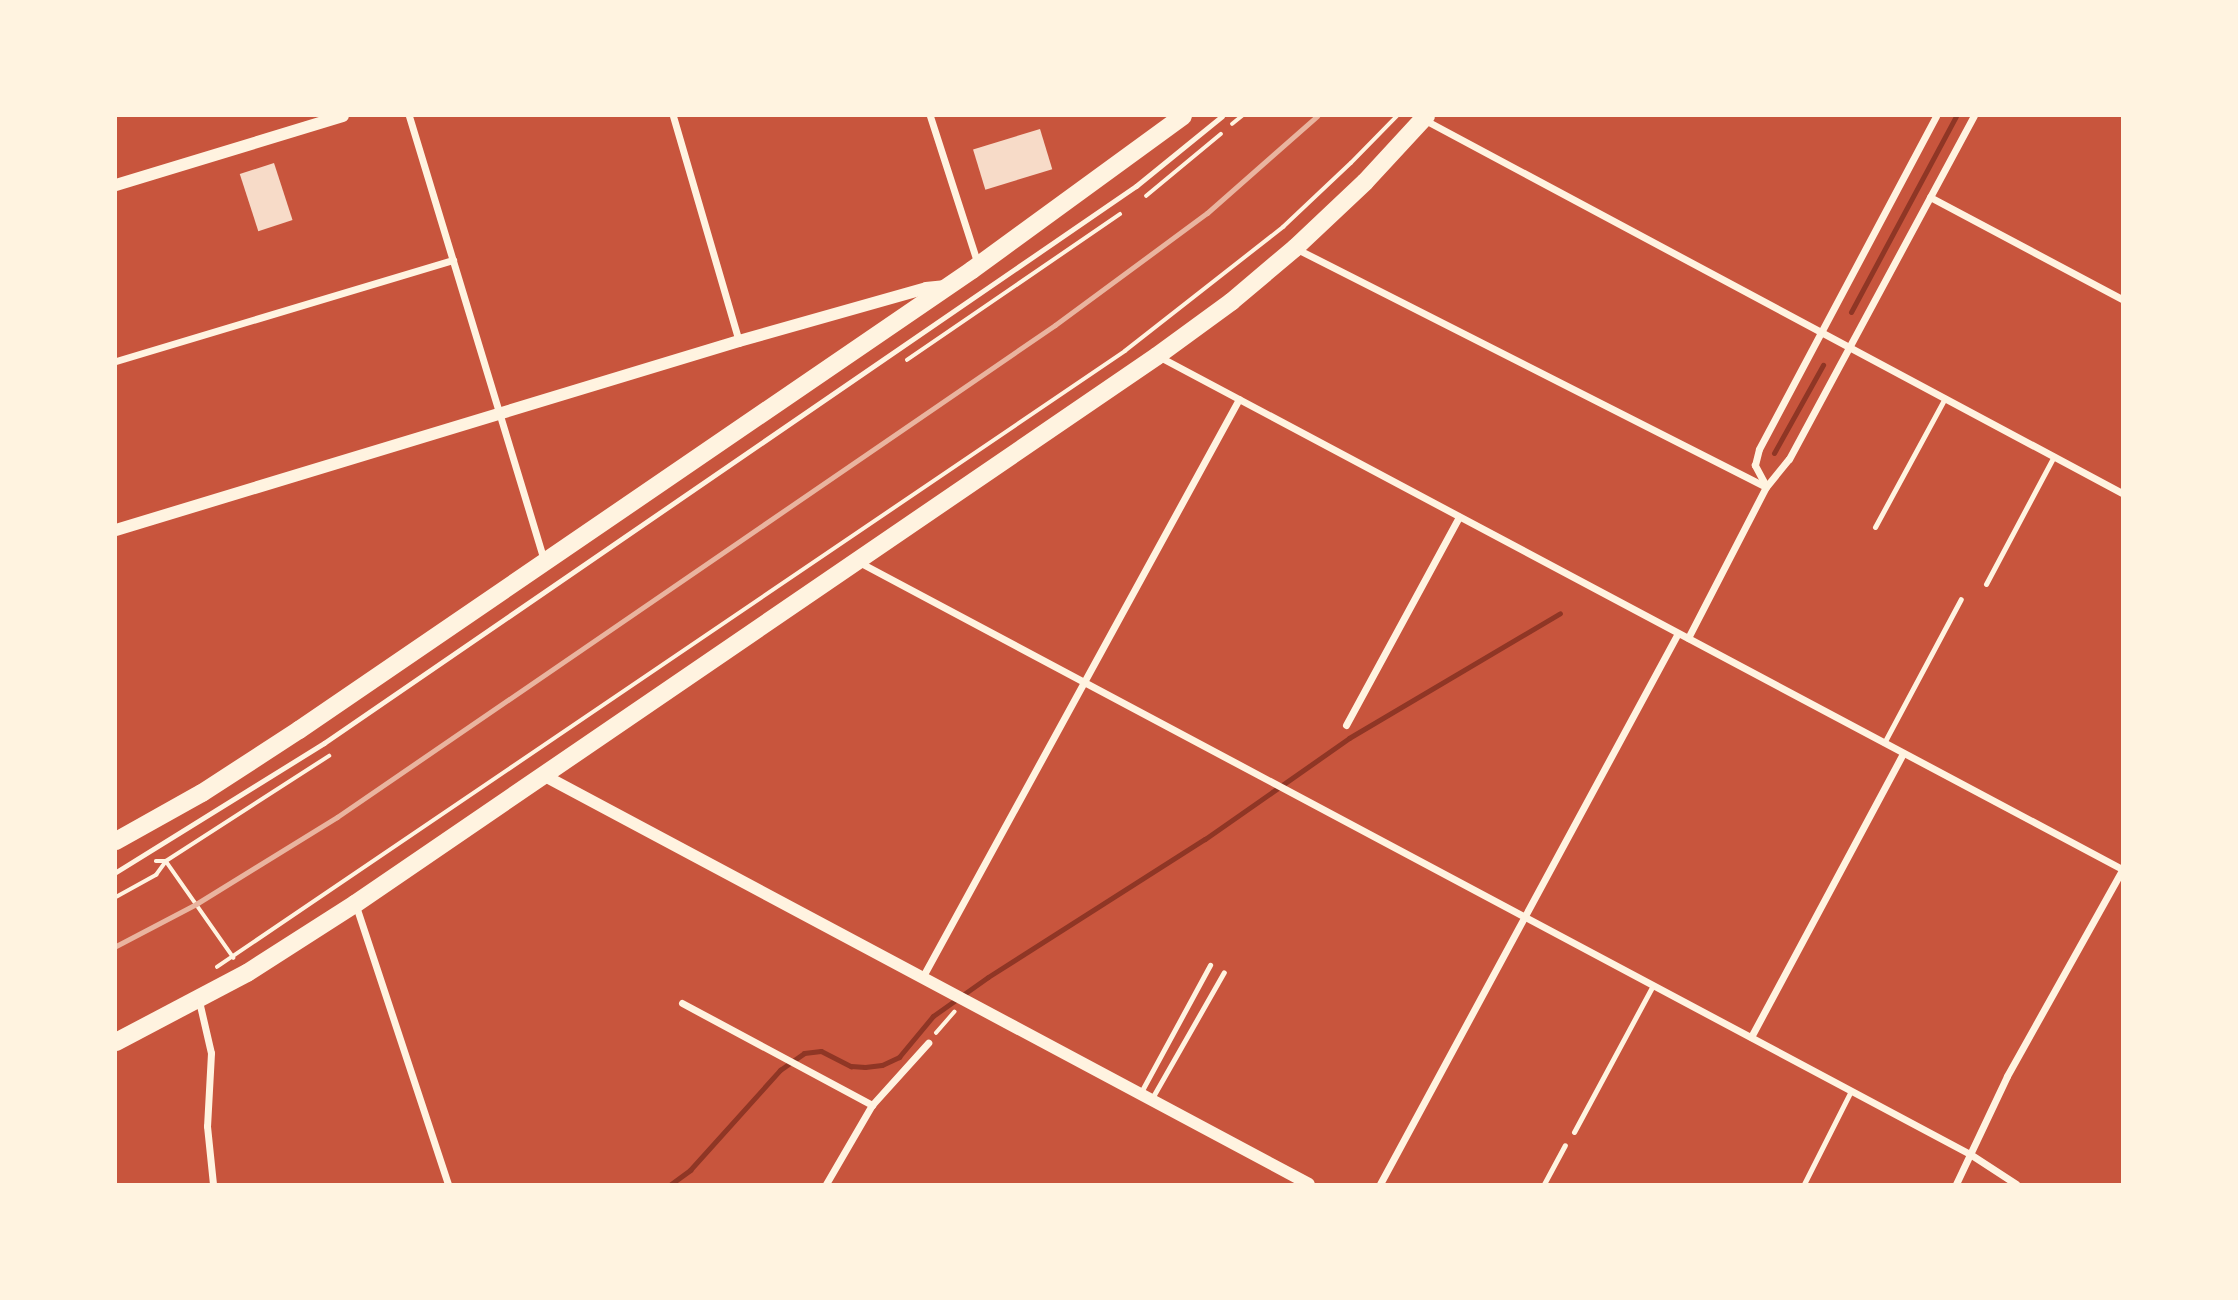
<!DOCTYPE html>
<style>
body{margin:0}
#map{position:relative;width:2238px;height:1300px;overflow:hidden;background:#c8553d;font-family:Montserrat,sans-serif}
div>[style]{position:absolute}
.stream>*{height:5px;margin:-2.5px;padding:0 2.5px;transform-origin:2.5px;border-radius:2.5px;background:#8f3625}
.building>*{inset:0;background:#f7dbc8;transform-origin:0 0}
.path>*{height:3.5px;margin:-1.75px;padding:0 1.75px;transform-origin:1.75px;border-radius:1.75px;background:#fff3e0}
.service>*{height:5px;margin:-2.5px;padding:0 2.5px;transform-origin:2.5px;border-radius:2.5px;background:#fff3e0}
.minor>*{height:7px;margin:-3.5px;padding:0 3.5px;transform-origin:3.5px;border-radius:3.5px;background:#fff3e0}
.tertiary>*{height:12px;margin:-6px;padding:0 6px;transform-origin:6px;border-radius:6px;background:#fff3e0}
.primary>*{height:18px;margin:-9px;padding:0 9px;transform-origin:9px;border-radius:9px;background:#fff3e0}
.rail>*{height:5px;margin:-2.5px;padding:0 2.5px;transform-origin:2.5px;border-radius:2.5px;background:#e9b49f}
span{translate:-50% -50%;white-space:nowrap;text-align:center;line-height:1.15;-webkit-text-stroke:5px #fff3e0;paint-order:stroke}
.frame{position:absolute;inset:0;border:117px solid #fff3e0;pointer-events:none}
</style>
<div id="map">
<div class="stream">
<div style="left:1851px;top:312px;width:222px;rotate:-61.8deg"></div>
<div style="left:1774px;top:453px;width:101px;rotate:-60.9deg"></div>
<div style="left:671px;top:1184px;width:24px;rotate:-36deg"></div>
<div style="left:690px;top:1170px;width:135px;rotate:-48deg"></div>
<div style="left:780px;top:1070px;width:29px;rotate:-35deg"></div>
<div style="left:804px;top:1053px;width:17px;rotate:-7deg"></div>
<div style="left:821px;top:1051px;width:34px;rotate:27deg"></div>
<div style="left:851px;top:1066px;width:14px;rotate:4deg"></div>
<div style="left:865px;top:1067px;width:17px;rotate:-7deg"></div>
<div style="left:882px;top:1065px;width:19px;rotate:-25deg"></div>
<div style="left:899px;top:1057px;width:53px;rotate:-50.3deg"></div>
<div style="left:933px;top:1016px;width:67px;rotate:-35.3deg"></div>
<div style="left:988px;top:977px;width:257px;rotate:-32.5deg"></div>
<div style="left:1205px;top:839px;width:176px;rotate:-35deg"></div>
<div style="left:1349px;top:738px;width:245px;rotate:-30.6deg"></div>
</div>
<div class="building">
<div style="left:1040px;top:129px;width:42px;height:70px;rotate:73deg"></div>
<div style="left:274px;top:163px;width:60px;height:36px;rotate:72deg"></div>
</div>
<div class="path">
<div style="left:1232px;top:124px;width:13px;rotate:-39deg"></div>
<div style="left:1146px;top:196px;width:97px;rotate:-39.6deg"></div>
<div style="left:907px;top:360px;width:258px;rotate:-34.4deg"></div>
<div style="left:156px;top:861px;width:10px"></div>
<div style="left:166px;top:861px;width:118px;rotate:55deg"></div>
<div style="left:116px;top:897px;width:46px;rotate:-28.8deg"></div>
<div style="left:156px;top:875px;width:17px;rotate:-54deg"></div>
<div style="left:166px;top:861px;width:194px;rotate:-32.8deg"></div>
<div style="left:217px;top:967px;width:1097px;rotate:-34.15deg"></div>
<div style="left:1125px;top:351px;width:201px;rotate:-38.1deg"></div>
<div style="left:1283px;top:227px;width:93px;rotate:-43.3deg"></div>
<div style="left:1351px;top:163px;width:66px;rotate:-45.6deg"></div>
<div style="left:936px;top:1033px;width:28px;rotate:-49deg"></div>
</div>
<div class="service">
<div style="left:1875px;top:527px;width:147px;rotate:-61.5deg"></div>
<div style="left:1986px;top:584px;width:145px;rotate:-62deg"></div>
<div style="left:1884px;top:743px;width:163px;rotate:-61.9deg"></div>
<div style="left:116px;top:872px;width:245px;rotate:-31.8deg"></div>
<div style="left:324px;top:743px;width:985px;rotate:-34.45deg"></div>
<div style="left:1136px;top:186px;width:111px;rotate:-39.1deg"></div>
<div style="left:1140px;top:1094px;width:147px;rotate:-61.5deg"></div>
<div style="left:1151px;top:1100px;width:147px;rotate:-60.3deg"></div>
<div style="left:1574px;top:1132px;width:167px;rotate:-61.7deg"></div>
<div style="left:1544px;top:1184px;width:44px;rotate:-61.7deg"></div>
<div style="left:1804px;top:1184px;width:104px;rotate:-63.2deg"></div>
</div>
<div class="minor">
<div style="left:409px;top:116px;width:464px;rotate:73.1deg"></div>
<div style="left:673px;top:116px;width:234px;rotate:73.7deg"></div>
<div style="left:930px;top:116px;width:157px;rotate:72.1deg"></div>
<div style="left:1423px;top:119px;width:793px;rotate:28.15deg"></div>
<div style="left:1930px;top:197px;width:217px;rotate:28deg"></div>
<div style="left:1295px;top:248px;width:528px;rotate:26.9deg"></div>
<div style="left:1158px;top:356px;width:1092px;rotate:28.02deg"></div>
<div style="left:116px;top:361px;width:352px;rotate:-16.7deg"></div>
<div style="left:1766px;top:486px;width:24px;rotate:-118deg"></div>
<div style="left:1755px;top:465px;width:16px;rotate:-76deg"></div>
<div style="left:1759px;top:449px;width:377px;rotate:-62deg"></div>
<div style="left:857px;top:561px;width:1261px;rotate:28.05deg"></div>
<div style="left:1970px;top:1154px;width:55px;rotate:33.1deg"></div>
<div style="left:1688px;top:638px;width:170px;rotate:-62.7deg"></div>
<div style="left:1766px;top:487px;width:36px;rotate:-51deg"></div>
<div style="left:1789px;top:459px;width:390px;rotate:-61.7deg"></div>
<div style="left:1346px;top:725px;width:237px;rotate:-61.5deg"></div>
<div style="left:356px;top:906px;width:293px;rotate:71.7deg"></div>
<div style="left:922px;top:978px;width:660px;rotate:-61.3deg"></div>
<div style="left:199px;top:1001px;width:53px;rotate:77deg"></div>
<div style="left:211px;top:1053px;width:73px;rotate:93.1deg"></div>
<div style="left:207px;top:1126px;width:58px;rotate:84.1deg"></div>
<div style="left:682px;top:1003px;width:216px;rotate:28.2deg"></div>
<div style="left:1751px;top:1037px;width:322px;rotate:-61.8deg"></div>
<div style="left:826px;top:1184px;width:91px;rotate:-59.8deg"></div>
<div style="left:872px;top:1105px;width:84px;rotate:-47.9deg"></div>
<div style="left:1380px;top:1184px;width:626px;rotate:-61.59deg"></div>
<div style="left:1956px;top:1184px;width:119px;rotate:-64.7deg"></div>
<div style="left:2007px;top:1076px;width:236px;rotate:-60.8deg"></div>
</div>
<div class="tertiary">
<div style="left:116px;top:185px;width:237px;rotate:-16.9deg"></div>
<div style="left:116px;top:530px;width:651px;rotate:-16.88deg"></div>
<div style="left:739px;top:341px;width:194px;rotate:-15.8deg"></div>
<div style="left:926px;top:288px;width:20px;rotate:-6deg"></div>
<div style="left:543px;top:775px;width:868px;rotate:28.1deg"></div>
</div>
<div class="primary">
<div style="left:116px;top:841px;width:98px;rotate:-29.2deg"></div>
<div style="left:202px;top:793px;width:116px;rotate:-33deg"></div>
<div style="left:299px;top:730px;width:815px;rotate:-34.35deg"></div>
<div style="left:972px;top:270px;width:261px;rotate:-36.1deg"></div>
<div style="left:116px;top:1042px;width:148px;rotate:-27.8deg"></div>
<div style="left:247px;top:973px;width:128px;rotate:-32.6deg"></div>
<div style="left:355px;top:904px;width:971px;rotate:-34.34deg"></div>
<div style="left:1157px;top:356px;width:92px;rotate:-36.1deg"></div>
<div style="left:1231px;top:302px;width:84px;rotate:-40.2deg"></div>
<div style="left:1295px;top:248px;width:96px;rotate:-43.3deg"></div>
<div style="left:1365px;top:182px;width:90px;rotate:-47.3deg"></div>
</div>
<div class="rail">
<div style="left:116px;top:946px;width:90px;rotate:-27.7deg"></div>
<div style="left:196px;top:904px;width:166px;rotate:-31.7deg"></div>
<div style="left:337px;top:817px;width:870px;rotate:-34.42deg"></div>
<div style="left:1055px;top:325px;width:189px;rotate:-36.4deg"></div>
<div style="left:1207px;top:213px;width:147px;rotate:-41.4deg"></div>
</div>
<div class="frame"></div>
</div>
